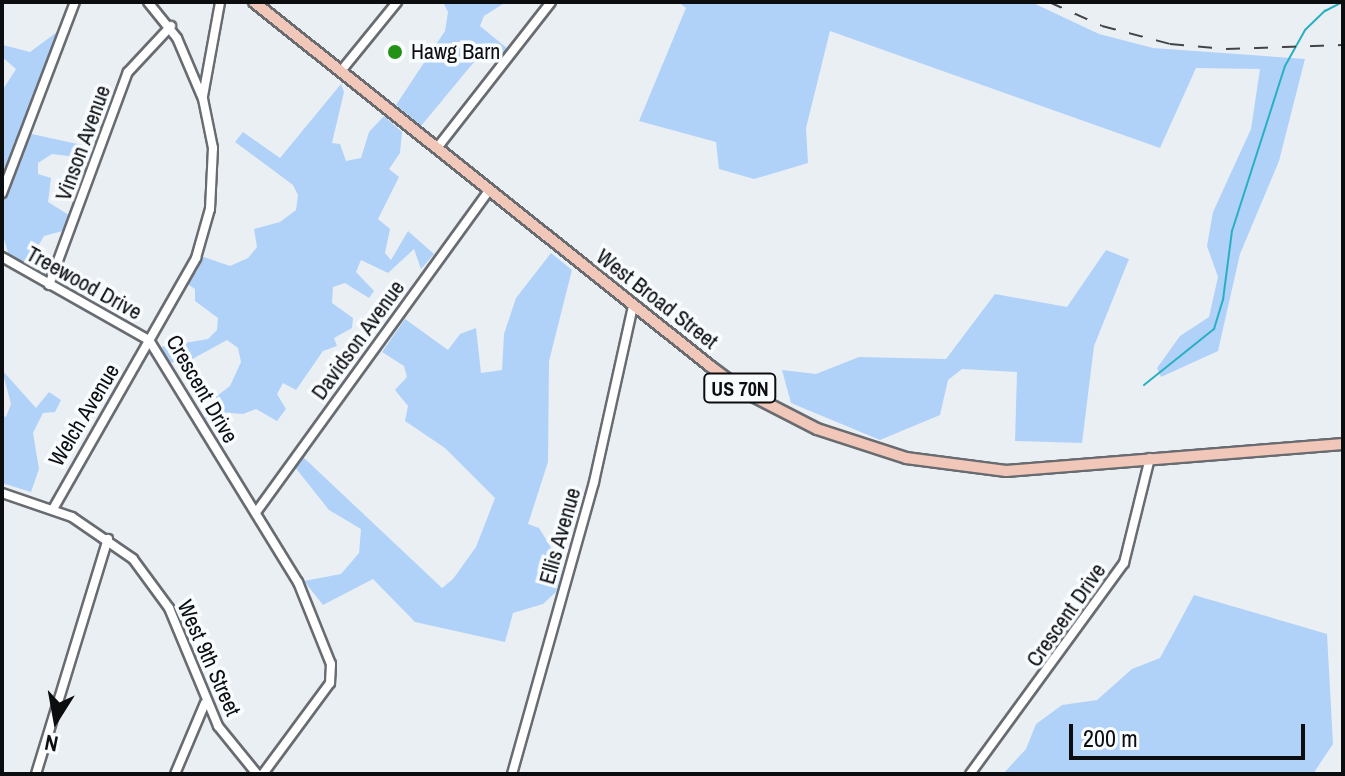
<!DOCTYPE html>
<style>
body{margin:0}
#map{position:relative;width:1345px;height:776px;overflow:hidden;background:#eaeff4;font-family:"Archivo Narrow",sans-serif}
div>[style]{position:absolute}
.green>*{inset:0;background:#b1d2f8}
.stream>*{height:2px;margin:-1px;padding:0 1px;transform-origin:1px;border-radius:1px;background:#29afc2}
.roads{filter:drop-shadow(2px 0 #686c71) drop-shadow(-2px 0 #686c71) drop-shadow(0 2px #686c71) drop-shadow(0 -2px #686c71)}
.minor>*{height:8px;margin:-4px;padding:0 4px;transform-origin:4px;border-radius:4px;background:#fff}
.major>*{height:10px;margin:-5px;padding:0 5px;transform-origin:5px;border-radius:5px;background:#f1c7b9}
.rail>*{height:2px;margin-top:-1px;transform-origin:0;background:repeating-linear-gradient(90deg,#424447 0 14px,transparent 0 28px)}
.dots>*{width:22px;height:22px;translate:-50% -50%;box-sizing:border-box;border:4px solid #f9fcff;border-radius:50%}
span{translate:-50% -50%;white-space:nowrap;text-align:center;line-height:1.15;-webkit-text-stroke:7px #f9fcff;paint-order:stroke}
.shield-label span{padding:2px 6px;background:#f9fcff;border:2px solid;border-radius:6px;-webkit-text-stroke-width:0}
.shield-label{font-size:20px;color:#0c0d0f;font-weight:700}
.poi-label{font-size:22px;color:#0c0d0f}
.left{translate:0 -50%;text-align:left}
.street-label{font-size:22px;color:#0c0d0f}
.frame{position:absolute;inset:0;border:4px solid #0c0d0f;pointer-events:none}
.north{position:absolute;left:16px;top:680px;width:80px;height:80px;-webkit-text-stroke:6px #f9fcff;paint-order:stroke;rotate:191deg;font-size:22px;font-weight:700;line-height:32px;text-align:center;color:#0c0d0f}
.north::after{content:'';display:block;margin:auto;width:28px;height:36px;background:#0c0d0f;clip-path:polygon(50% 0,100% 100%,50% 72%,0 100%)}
.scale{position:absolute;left:1069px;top:724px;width:236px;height:36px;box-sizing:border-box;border:4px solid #0c0d0f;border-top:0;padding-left:10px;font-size:24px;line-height:28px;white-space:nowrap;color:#0c0d0f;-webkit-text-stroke:6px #f9fcff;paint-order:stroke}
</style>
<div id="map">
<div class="green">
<div style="clip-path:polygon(443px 2px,506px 2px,484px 16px,480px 26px,508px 49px,505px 53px,484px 50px,421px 126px,396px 105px,445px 31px,448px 12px)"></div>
<div style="clip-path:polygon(678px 2px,1031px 2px,1099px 34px,1153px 48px,1305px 59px,1279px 161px,1240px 254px,1218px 351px,1161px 377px,1157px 368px,1180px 336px,1209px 317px,1218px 277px,1207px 246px,1213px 212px,1251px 129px,1260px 69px,1196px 68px,1160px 148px,830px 31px,806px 128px,808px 163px,754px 179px,719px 169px,716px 142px,639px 121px,686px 8px)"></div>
<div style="clip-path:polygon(61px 29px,2px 184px,2px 91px,16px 69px,2px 57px,3px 45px,30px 52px)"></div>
<div style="clip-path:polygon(341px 84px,344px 92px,332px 143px,340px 144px,346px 161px,361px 158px,369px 132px,384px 116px,402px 132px,400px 153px,389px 169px,399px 177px,378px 219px,390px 229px,385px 253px,391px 260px,408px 231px,434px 254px,421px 269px,414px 249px,388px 273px,361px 260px,356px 272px,374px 291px,369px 298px,345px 283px,333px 287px,332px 303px,353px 318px,352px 328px,334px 338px,337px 346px,323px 351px,296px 390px,283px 383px,277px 394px,286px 409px,277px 421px,256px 409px,243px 414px,219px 412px,205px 420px,209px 402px,230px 386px,241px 362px,238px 348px,227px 340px,185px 363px,166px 362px,161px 347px,208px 339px,217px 330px,218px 318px,195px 301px,195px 289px,186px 283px,197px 271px,201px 256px,230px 266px,248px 258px,257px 247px,254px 229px,280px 222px,296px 210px,298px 195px,293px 185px,235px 142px,243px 132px,280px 158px)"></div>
<div style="clip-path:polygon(27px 133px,96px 148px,92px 159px,52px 154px,38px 163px,38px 174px,51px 178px,48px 202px,72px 217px,66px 230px,44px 236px,28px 263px,9px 256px,2px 232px,2px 200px)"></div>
<div style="clip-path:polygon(1106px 250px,1129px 259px,1094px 346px,1082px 443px,1015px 441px,1017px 372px,962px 369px,948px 380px,940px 415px,880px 440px,791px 403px,782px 370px,816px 374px,859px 357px,946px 359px,995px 294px,1067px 307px)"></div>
<div style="clip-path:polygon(551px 253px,572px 270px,549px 361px,548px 462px,528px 524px,539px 528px,563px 567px,556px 592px,543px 604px,513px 613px,505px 642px,415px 622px,373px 579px,323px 605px,304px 581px,341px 574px,359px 553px,361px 529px,329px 510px,294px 466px,302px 456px,442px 588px,453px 579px,476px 547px,495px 498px,445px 448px,405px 421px,408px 406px,395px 390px,407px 377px,404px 366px,382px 352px,405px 319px,448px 350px,460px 334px,476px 328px,481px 373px,502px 370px,504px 334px,516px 298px)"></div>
<div style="clip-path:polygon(2px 370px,36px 408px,49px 392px,61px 400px,55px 412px,43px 413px,33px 433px,39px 469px,31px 492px,2px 483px,2px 415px,6px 417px,11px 404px)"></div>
<div style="clip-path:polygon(1194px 595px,1327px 634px,1333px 744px,1313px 774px,1003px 774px,1026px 749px,1036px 724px,1062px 705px,1097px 700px,1132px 669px,1160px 658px)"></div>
</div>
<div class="stream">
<div style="left:1144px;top:385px;width:90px;rotate:-38.7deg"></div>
<div style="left:1214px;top:329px;width:30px;rotate:-73deg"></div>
<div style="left:1223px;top:300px;width:70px;rotate:-82.6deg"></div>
<div style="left:1232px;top:231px;width:173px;rotate:-72.2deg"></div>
<div style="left:1285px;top:66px;width:41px;rotate:-60.9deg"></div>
<div style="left:1305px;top:30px;width:28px;rotate:-44deg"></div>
<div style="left:1325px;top:11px;width:20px;rotate:-27deg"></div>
</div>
<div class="roads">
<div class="minor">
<div style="left:341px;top:71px;width:89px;rotate:-50.9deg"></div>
<div style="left:203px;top:96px;width:96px;rotate:-79.7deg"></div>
<div style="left:437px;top:148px;width:185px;rotate:-52deg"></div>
<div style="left:2px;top:193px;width:204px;rotate:-69.1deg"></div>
<div style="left:2px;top:257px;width:169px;rotate:29.5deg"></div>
<div style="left:149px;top:340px;width:284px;rotate:58.4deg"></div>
<div style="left:298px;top:582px;width:88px;rotate:68.1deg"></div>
<div style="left:331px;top:664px;width:19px;rotate:93deg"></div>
<div style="left:330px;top:683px;width:113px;rotate:126.4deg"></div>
<div style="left:49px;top:285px;width:227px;rotate:-69.7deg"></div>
<div style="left:128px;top:72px;width:63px;rotate:-46.9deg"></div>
<div style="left:2px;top:493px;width:74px;rotate:18.9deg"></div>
<div style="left:72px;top:517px;width:74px;rotate:34.5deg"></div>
<div style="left:133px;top:559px;width:61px;rotate:53.7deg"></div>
<div style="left:169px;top:608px;width:128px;rotate:67.4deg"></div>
<div style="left:218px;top:726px;width:62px;rotate:50.9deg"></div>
<div style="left:53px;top:509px;width:289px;rotate:-60.3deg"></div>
<div style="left:196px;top:258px;width:51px;rotate:-74.1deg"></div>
<div style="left:210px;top:209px;width:61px;rotate:-87.2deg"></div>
<div style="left:213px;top:148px;width:50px;rotate:-101.5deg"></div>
<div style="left:203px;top:99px;width:66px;rotate:-113.1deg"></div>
<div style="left:177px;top:38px;width:46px;rotate:-128.9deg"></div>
<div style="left:257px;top:511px;width:396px;rotate:-54.1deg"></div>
<div style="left:36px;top:774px;width:246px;rotate:-73deg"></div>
<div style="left:175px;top:774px;width:77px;rotate:-67.1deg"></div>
<div style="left:512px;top:774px;width:303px;rotate:-74.3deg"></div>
<div style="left:594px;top:482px;width:180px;rotate:-77.5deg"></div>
<div style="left:970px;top:774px;width:261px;rotate:-53.9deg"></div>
<div style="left:1124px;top:563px;width:108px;rotate:-76.1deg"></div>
</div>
<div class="major">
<div style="left:254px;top:2px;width:583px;rotate:38.6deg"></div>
<div style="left:710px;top:366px;width:44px;rotate:36.6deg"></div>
<div style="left:745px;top:392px;width:81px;rotate:27.2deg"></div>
<div style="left:817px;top:429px;width:94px;rotate:18deg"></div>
<div style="left:906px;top:458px;width:101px;rotate:7.4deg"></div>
<div style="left:1006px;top:471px;width:338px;rotate:-4.6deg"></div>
</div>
</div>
<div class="rail">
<div style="left:1049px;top:2px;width:58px;rotate:24.4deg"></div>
<div style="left:1102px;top:26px;width:70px;rotate:14.8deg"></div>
<div style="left:1170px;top:44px;width:56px;rotate:5.1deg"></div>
<div style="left:1226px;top:49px;width:117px;rotate:-2deg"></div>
</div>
<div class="dots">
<div style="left:395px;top:52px;background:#239016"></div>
</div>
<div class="shield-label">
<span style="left:740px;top:388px">US 70N</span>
</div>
<div class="poi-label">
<span class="left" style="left:411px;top:52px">Hawg Barn</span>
</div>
<div class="street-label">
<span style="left:83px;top:143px;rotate:-70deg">Vinson Avenue</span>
<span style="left:84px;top:283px;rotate:29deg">Treewood Drive</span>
<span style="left:657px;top:299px;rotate:38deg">West Broad Street</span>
<span style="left:358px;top:340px;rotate:-54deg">Davidson Avenue</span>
<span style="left:202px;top:389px;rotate:60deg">Crescent Drive</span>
<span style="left:84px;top:415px;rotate:-59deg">Welch Avenue</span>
<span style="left:560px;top:536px;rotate:-74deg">Ellis Avenue</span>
<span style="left:1066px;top:615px;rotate:-55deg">Crescent Drive</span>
<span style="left:209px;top:658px;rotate:66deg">West 9th Street</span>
</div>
<div class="frame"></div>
<div class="north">N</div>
<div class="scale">200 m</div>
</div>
